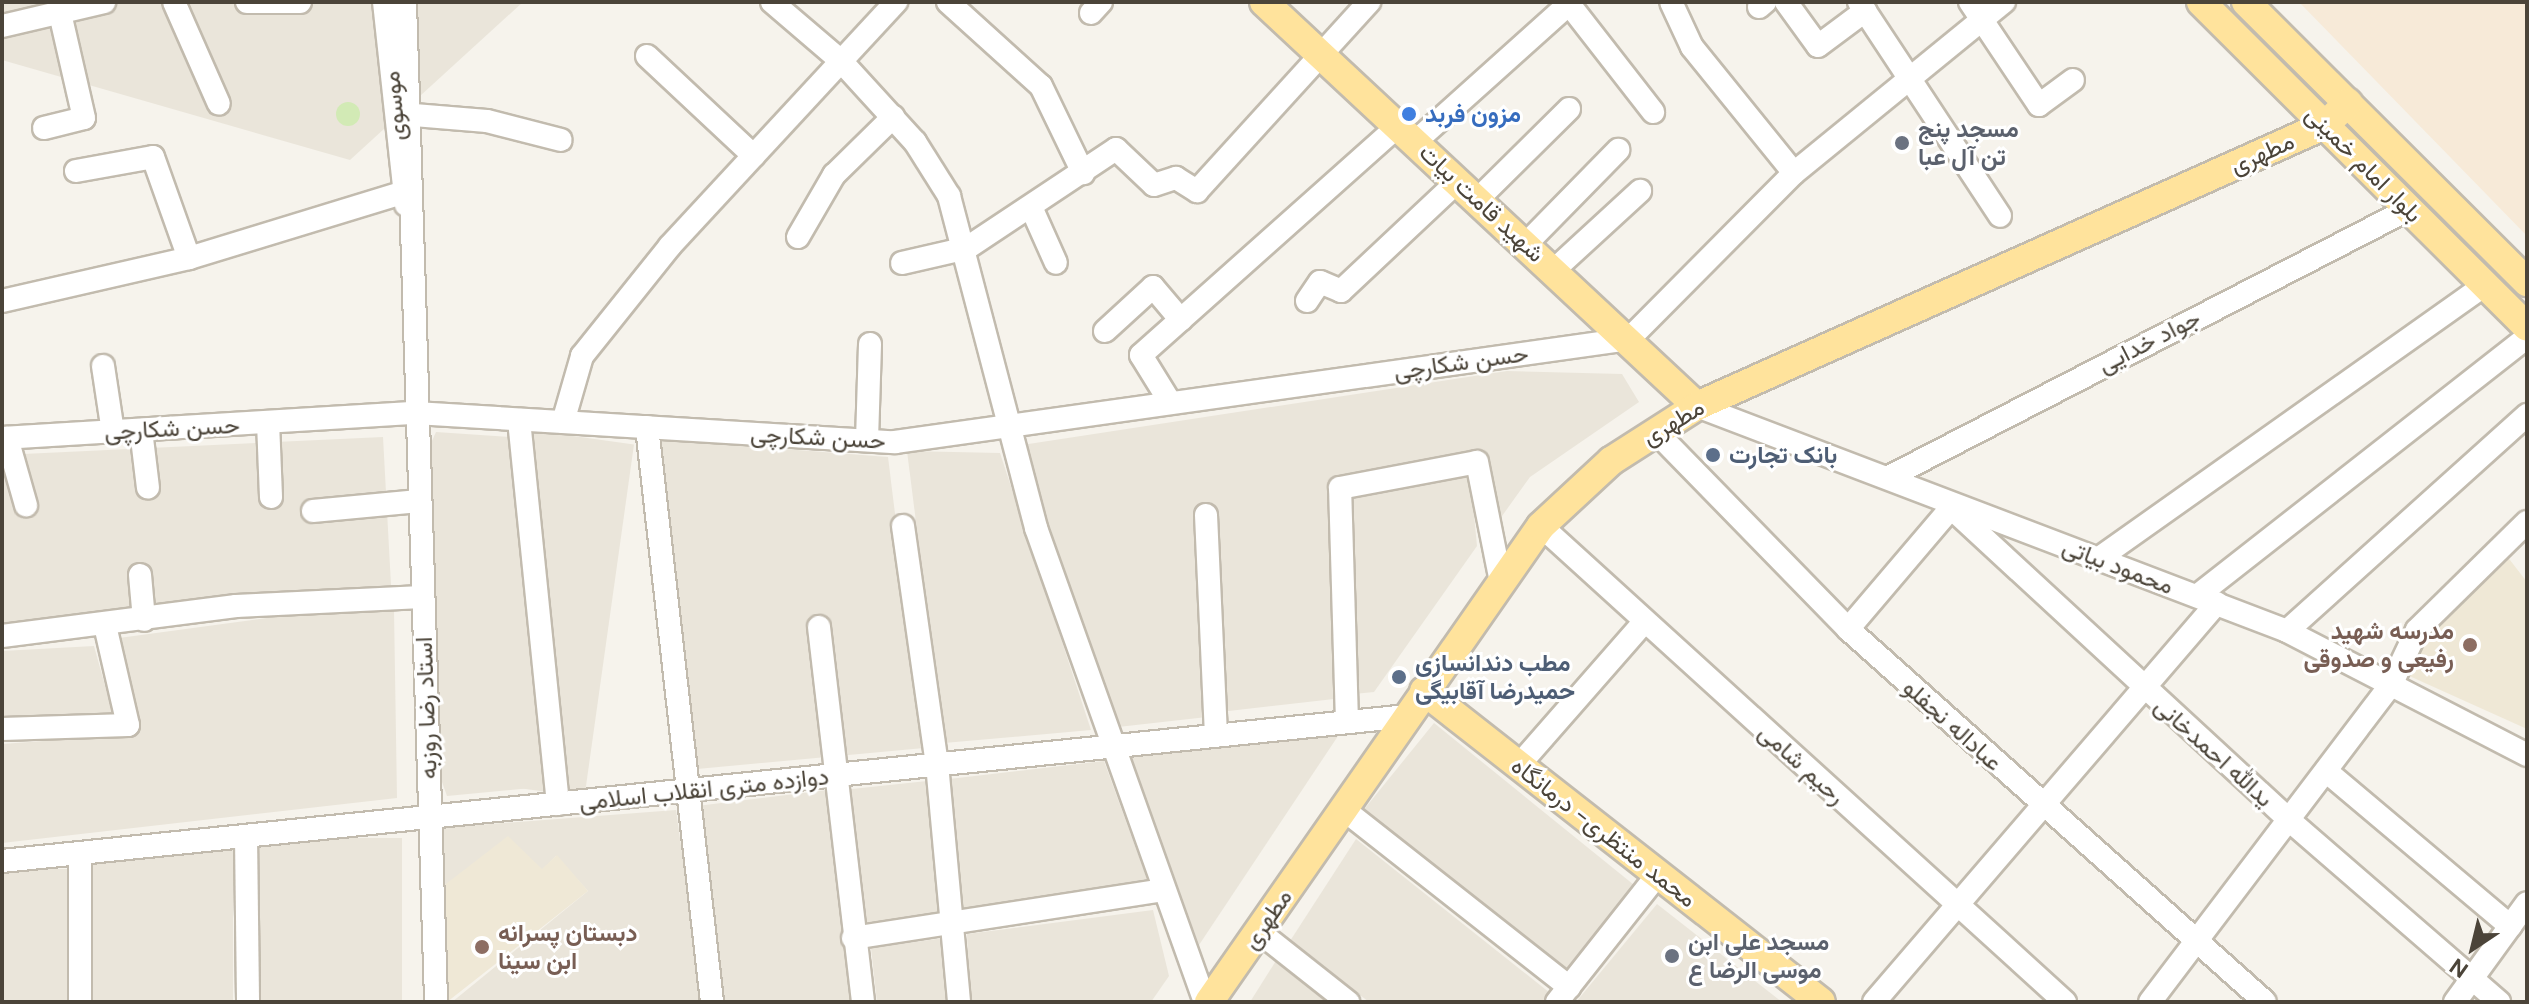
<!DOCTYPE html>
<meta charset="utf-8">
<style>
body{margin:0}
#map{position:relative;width:2529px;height:1004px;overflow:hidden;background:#f6f3ec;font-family:"DM Sans",Vazirmatn,sans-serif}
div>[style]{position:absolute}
.residential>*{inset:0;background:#eae5da;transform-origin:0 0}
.commercial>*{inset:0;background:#f7ead8}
.education>*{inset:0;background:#efe8d6}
.green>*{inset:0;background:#d2eab5}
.round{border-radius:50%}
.roads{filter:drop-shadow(2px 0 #c2bbae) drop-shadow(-2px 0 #c2bbae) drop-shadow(0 2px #c2bbae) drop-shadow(0 -2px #c2bbae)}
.minor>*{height:22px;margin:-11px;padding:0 11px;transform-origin:11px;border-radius:11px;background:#fff}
.major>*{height:28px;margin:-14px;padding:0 14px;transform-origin:14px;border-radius:14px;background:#ffe39c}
.dots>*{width:22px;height:22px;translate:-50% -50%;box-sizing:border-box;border:4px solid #fff;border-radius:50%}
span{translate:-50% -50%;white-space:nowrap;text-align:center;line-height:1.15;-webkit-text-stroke:6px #fff;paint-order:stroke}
.street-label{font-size:24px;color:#4b4439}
.shop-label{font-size:24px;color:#366cbe;font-weight:700}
.left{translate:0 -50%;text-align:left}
.worship-label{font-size:24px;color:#5b616d;font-weight:700}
.service-label{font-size:24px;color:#4e5e75;font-weight:700}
.education-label{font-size:24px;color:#785e54;font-weight:700}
.right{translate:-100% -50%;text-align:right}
.frame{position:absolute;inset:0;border:4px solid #4b4439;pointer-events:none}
.north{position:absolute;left:2433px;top:908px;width:80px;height:80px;-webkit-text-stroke:6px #fff;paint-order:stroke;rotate:215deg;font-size:22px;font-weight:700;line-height:32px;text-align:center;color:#4b4439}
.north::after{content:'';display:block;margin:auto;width:28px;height:36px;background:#4b4439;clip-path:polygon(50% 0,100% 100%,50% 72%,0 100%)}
</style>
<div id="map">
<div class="residential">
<div style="clip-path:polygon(2px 2px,523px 2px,350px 160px,2px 60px)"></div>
<div style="clip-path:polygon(1507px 371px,1622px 374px,1639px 402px,1530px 477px,1497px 523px,1477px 450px,1330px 480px,1334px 699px,1220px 712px,1214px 507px,1199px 507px,1207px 717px,1118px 727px,1022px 445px)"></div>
<div style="left:530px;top:430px;width:105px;height:356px;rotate:8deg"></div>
<div style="clip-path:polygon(436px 432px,510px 437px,541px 787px,447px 796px,442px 782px,427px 452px)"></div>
<div style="clip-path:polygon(383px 437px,391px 585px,2px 627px,2px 455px)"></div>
<div style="clip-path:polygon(658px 439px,888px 457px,924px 748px,697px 769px)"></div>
<div style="clip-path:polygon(907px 451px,1000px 453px,1091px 730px,944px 743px)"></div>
<div style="clip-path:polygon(1470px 473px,1477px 546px,1374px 692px,1354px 694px,1351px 496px)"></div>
<div style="clip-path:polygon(325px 610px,394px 610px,397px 798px,2px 843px,2px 744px,139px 734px,119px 638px)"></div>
<div style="clip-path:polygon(94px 646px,114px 718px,2px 719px,2px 651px)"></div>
<div style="left:1434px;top:723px;width:263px;height:120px;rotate:39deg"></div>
<div style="clip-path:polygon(1333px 732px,1338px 736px,1199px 945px,1131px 757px)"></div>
<div style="clip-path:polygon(1104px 761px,1147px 879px,961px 910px,949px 779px)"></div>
<div style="left:927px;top:781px;width:134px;height:78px;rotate:84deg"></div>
<div style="left:828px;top:790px;width:213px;height:130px;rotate:83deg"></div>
<div style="clip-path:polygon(676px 810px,703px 1002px,452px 1002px,588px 891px,556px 856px,542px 870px,442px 887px,438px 828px)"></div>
<div style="left:402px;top:838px;width:164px;height:146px;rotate:90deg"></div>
<div style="clip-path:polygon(1356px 839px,1550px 993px,1543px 1002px,1369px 1002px,1290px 941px)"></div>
<div style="left:233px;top:850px;width:152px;height:145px;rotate:90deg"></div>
<div style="left:71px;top:869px;width:133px;height:69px;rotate:90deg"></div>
<div style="clip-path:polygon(1657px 904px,1782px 1002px,1576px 1002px)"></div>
<div style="clip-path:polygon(1153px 910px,1169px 976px,1151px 1002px,970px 1002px,967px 934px)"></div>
<div style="clip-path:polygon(944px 938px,950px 1002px,877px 1002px,871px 948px)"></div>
<div style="clip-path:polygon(1279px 956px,1334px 1002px,1250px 1002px)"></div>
</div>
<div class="commercial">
<div style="clip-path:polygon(2299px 2px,2527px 2px,2527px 236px,2376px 81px)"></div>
</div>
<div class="education">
<div style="clip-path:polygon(2503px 551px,2527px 582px,2527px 729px,2396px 670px,2429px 621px)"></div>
<div style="clip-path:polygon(508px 836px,542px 869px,557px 855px,588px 891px,447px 1002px,442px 887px)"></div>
</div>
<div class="green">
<div class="round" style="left:336px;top:102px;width:24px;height:24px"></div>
</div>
<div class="roads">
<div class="minor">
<div style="left:174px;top:2px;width:111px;rotate:66.2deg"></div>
<div style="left:247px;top:2px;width:53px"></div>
<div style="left:384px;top:2px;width:204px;rotate:83.8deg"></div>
<div style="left:405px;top:2px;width:1000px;rotate:88.22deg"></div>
<div style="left:772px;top:2px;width:91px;rotate:40.5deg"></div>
<div style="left:841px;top:61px;width:110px;rotate:47.6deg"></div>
<div style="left:915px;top:142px;width:64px;rotate:57.8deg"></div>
<div style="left:949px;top:196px;width:343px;rotate:75.3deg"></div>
<div style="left:1036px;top:528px;width:503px;rotate:70.38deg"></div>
<div style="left:948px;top:2px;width:125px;rotate:42.1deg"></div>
<div style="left:1041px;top:86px;width:97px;rotate:64.2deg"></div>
<div style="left:1671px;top:2px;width:50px;rotate:65deg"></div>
<div style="left:1692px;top:47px;width:162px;rotate:51deg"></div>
<div style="left:1786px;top:2px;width:54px;rotate:54deg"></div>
<div style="left:1818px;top:46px;width:59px;rotate:-36.7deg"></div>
<div style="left:1859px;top:2px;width:256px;rotate:56.6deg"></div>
<div style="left:1970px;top:2px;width:124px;rotate:56.2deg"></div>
<div style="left:2039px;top:105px;width:42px;rotate:-36.3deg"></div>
<div style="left:1569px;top:4px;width:137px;rotate:52.1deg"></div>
<div style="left:1759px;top:7px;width:8px;rotate:-40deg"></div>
<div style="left:1091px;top:13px;width:15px;rotate:-48deg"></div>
<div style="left:2px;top:26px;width:105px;rotate:-13.2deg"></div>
<div style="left:647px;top:56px;width:146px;rotate:43.1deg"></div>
<div style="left:414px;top:115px;width:73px;rotate:4.7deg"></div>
<div style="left:487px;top:121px;width:76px;rotate:14.4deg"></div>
<div style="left:44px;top:128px;width:41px;rotate:-14deg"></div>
<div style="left:84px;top:118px;width:108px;rotate:-102.9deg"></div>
<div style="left:1415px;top:142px;width:210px;rotate:-41.9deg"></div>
<div style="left:76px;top:171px;width:78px;rotate:-10.3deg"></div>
<div style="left:153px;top:157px;width:107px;rotate:70.4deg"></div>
<div style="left:1478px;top:199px;width:128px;rotate:-44.7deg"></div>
<div style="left:1031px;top:207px;width:61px;rotate:65.9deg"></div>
<div style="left:798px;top:237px;width:72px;rotate:-59.9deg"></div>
<div style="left:834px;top:175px;width:83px;rotate:-44.5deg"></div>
<div style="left:1526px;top:244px;width:132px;rotate:-45.6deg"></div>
<div style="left:902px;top:263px;width:67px;rotate:-13deg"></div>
<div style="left:967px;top:248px;width:179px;rotate:-33.6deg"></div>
<div style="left:1116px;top:149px;width:52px;rotate:43.5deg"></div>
<div style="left:1154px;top:185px;width:23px;rotate:-18deg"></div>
<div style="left:1176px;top:178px;width:25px;rotate:32deg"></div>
<div style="left:1197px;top:191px;width:256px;rotate:-47.7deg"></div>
<div style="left:1554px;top:270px;width:117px;rotate:-42.6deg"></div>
<div style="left:2px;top:301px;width:192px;rotate:-12.9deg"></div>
<div style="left:189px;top:258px;width:222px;rotate:-17deg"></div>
<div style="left:1307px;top:301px;width:23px;rotate:-56deg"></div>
<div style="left:1320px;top:282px;width:23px;rotate:23deg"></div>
<div style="left:1341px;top:291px;width:161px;rotate:-43.2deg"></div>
<div style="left:1105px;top:331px;width:65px;rotate:-42.5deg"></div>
<div style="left:1153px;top:287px;width:43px;rotate:49.7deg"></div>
<div style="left:103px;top:366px;width:67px;rotate:81.4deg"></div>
<div style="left:1170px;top:402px;width:55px;rotate:-121.7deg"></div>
<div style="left:1141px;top:355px;width:344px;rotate:-41.7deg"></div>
<div style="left:1697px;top:406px;width:631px;rotate:20.87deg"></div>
<div style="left:2287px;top:631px;width:270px;rotate:27.3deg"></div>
<div style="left:519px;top:420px;width:386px;rotate:84.2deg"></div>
<div style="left:268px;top:422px;width:75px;rotate:87.7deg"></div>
<div style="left:563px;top:422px;width:69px;rotate:-73.9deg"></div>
<div style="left:582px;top:356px;width:141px;rotate:-51.3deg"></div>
<div style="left:670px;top:246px;width:333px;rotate:-47.2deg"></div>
<div style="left:647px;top:427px;width:579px;rotate:83.55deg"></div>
<div style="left:141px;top:430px;width:58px;rotate:83.1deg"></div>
<div style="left:1655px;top:431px;width:277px;rotate:45.7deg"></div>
<div style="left:1848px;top:629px;width:559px;rotate:41.81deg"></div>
<div style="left:2px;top:438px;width:414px;rotate:-3.5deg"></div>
<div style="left:415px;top:413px;width:481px;rotate:3.5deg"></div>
<div style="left:895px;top:442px;width:741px;rotate:-7.99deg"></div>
<div style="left:1629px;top:339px;width:234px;rotate:-45.2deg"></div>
<div style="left:1794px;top:173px;width:271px;rotate:-39.2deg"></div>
<div style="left:7px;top:438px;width:70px;rotate:74.2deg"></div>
<div style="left:867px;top:440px;width:96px;rotate:-88.2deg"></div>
<div style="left:1891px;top:476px;width:583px;rotate:-27.27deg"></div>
<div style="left:1948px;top:505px;width:464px;rotate:42.7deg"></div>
<div style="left:2289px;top:820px;width:278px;rotate:40.9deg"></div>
<div style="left:313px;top:511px;width:106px;rotate:-5.4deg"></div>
<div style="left:1206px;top:515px;width:221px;rotate:87.4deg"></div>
<div style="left:903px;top:526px;width:240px;rotate:81.9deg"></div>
<div style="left:937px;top:764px;width:239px;rotate:84.7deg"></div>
<div style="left:1541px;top:526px;width:708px;rotate:42.25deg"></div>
<div style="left:2098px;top:559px;width:474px;rotate:-35.3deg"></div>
<div style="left:140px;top:575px;width:45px;rotate:84.9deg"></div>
<div style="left:2197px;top:596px;width:420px;rotate:-38.1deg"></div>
<div style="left:819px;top:627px;width:378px;rotate:83.3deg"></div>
<div style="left:1848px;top:629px;width:159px;rotate:-49.6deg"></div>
<div style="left:2287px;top:631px;width:323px;rotate:-42deg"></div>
<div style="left:2px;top:636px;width:236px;rotate:-7.3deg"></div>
<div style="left:236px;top:606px;width:186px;rotate:-2.8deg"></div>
<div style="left:1347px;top:722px;width:234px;rotate:-91.7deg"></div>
<div style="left:1340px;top:488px;width:139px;rotate:-10.7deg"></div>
<div style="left:1477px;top:462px;width:122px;rotate:78.7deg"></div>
<div style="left:2px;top:729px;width:126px;rotate:-1.8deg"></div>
<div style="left:128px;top:725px;width:103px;rotate:-103deg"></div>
<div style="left:1519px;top:765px;width:191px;rotate:-48.8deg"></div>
<div style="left:2326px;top:771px;width:241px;rotate:40.1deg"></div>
<div style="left:1343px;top:809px;width:288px;rotate:38.2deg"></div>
<div style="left:246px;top:836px;width:166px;rotate:89.3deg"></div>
<div style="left:80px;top:853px;width:149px;rotate:90deg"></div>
<div style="left:2px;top:861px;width:1412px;rotate:-5.89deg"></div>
<div style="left:1258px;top:931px;width:115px;rotate:38.3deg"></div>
<div style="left:853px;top:938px;width:314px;rotate:-8.8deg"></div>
<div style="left:1557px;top:1002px;width:163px;rotate:-51.7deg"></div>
<div style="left:1874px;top:1002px;width:526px;rotate:-49.32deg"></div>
<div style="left:2150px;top:1002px;width:398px;rotate:-52.8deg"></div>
<div style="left:2391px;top:685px;width:61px;rotate:-64.7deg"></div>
<div style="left:2417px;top:630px;width:154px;rotate:-44.5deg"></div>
<div style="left:2455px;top:1002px;width:122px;rotate:-54deg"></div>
</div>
<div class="major">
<div style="left:1264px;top:2px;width:592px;rotate:43.02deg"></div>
<div style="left:2201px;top:2px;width:460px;rotate:44.9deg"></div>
<div style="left:2246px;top:2px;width:397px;rotate:44.9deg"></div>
<div style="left:1424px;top:691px;width:504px;rotate:38.07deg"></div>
<div style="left:1209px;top:1002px;width:580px;rotate:-55.11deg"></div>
<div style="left:1541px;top:526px;width:96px;rotate:-42.9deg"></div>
<div style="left:1611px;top:461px;width:102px;rotate:-32.6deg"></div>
<div style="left:1697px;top:406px;width:688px;rotate:-24.11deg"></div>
<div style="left:2325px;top:125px;width:32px;rotate:-44deg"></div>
</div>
</div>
<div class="dots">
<div style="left:1409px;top:114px;background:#3f7fe0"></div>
<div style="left:1902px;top:143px;background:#6b7280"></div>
<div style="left:1713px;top:455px;background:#5c6f8a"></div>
<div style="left:2470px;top:645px;background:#8d6e63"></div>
<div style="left:1399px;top:677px;background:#5c6f8a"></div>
<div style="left:482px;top:947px;background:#8d6e63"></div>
<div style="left:1672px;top:956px;background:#6b7280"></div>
</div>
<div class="street-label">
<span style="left:394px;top:106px;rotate:-95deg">موسوی</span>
<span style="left:2262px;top:153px;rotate:-24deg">مطهری</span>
<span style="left:2364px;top:164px;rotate:45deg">بلوار امام خمینی</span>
<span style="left:1482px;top:203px;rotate:43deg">شهید قامت بیات</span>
<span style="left:2149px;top:341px;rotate:-27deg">جواد خدایی</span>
<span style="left:1461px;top:362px;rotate:-8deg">حسن شکارچی</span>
<span style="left:1673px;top:422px;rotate:-31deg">مطهری</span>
<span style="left:172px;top:428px;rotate:-3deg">حسن شکارچی</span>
<span style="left:818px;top:437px;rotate:3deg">حسن شکارچی</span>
<span style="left:2118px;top:566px;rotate:21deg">محمود بیاتی</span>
<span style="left:426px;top:708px;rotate:-92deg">استاد رضا روزبه</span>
<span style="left:1953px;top:725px;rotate:42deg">عباداله نجفلو</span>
<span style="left:2214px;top:752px;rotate:42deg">یدالله احمدخانی</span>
<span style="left:1802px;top:764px;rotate:42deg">رحیم شامی</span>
<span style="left:704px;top:789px;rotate:-6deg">دوازده متری انقلاب اسلامی</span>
<span style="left:1604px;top:832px;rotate:38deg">محمد منتظری- درمانگاه</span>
<span style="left:1267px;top:919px;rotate:-55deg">مطهری</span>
</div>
<div class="shop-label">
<span class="left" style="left:1425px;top:114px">مزون فربد</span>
</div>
<div class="worship-label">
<span class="left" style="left:1918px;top:143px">مسجد پنج<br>تن آل عبا</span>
<span class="left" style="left:1688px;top:956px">مسجد علی ابن<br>موسی الرضا ع</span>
</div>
<div class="service-label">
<span class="left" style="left:1729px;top:455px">بانک تجارت</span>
<span class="left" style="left:1415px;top:677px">مطب دندانسازی<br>حمیدرضا آقابیگی</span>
</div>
<div class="education-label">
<span class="right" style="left:2454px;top:645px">مدرسه شهید<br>رفیعی و صدوقی</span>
<span class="left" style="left:498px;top:947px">دبستان پسرانه<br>ابن سینا</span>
</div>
<div class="frame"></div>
<div class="north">N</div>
</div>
